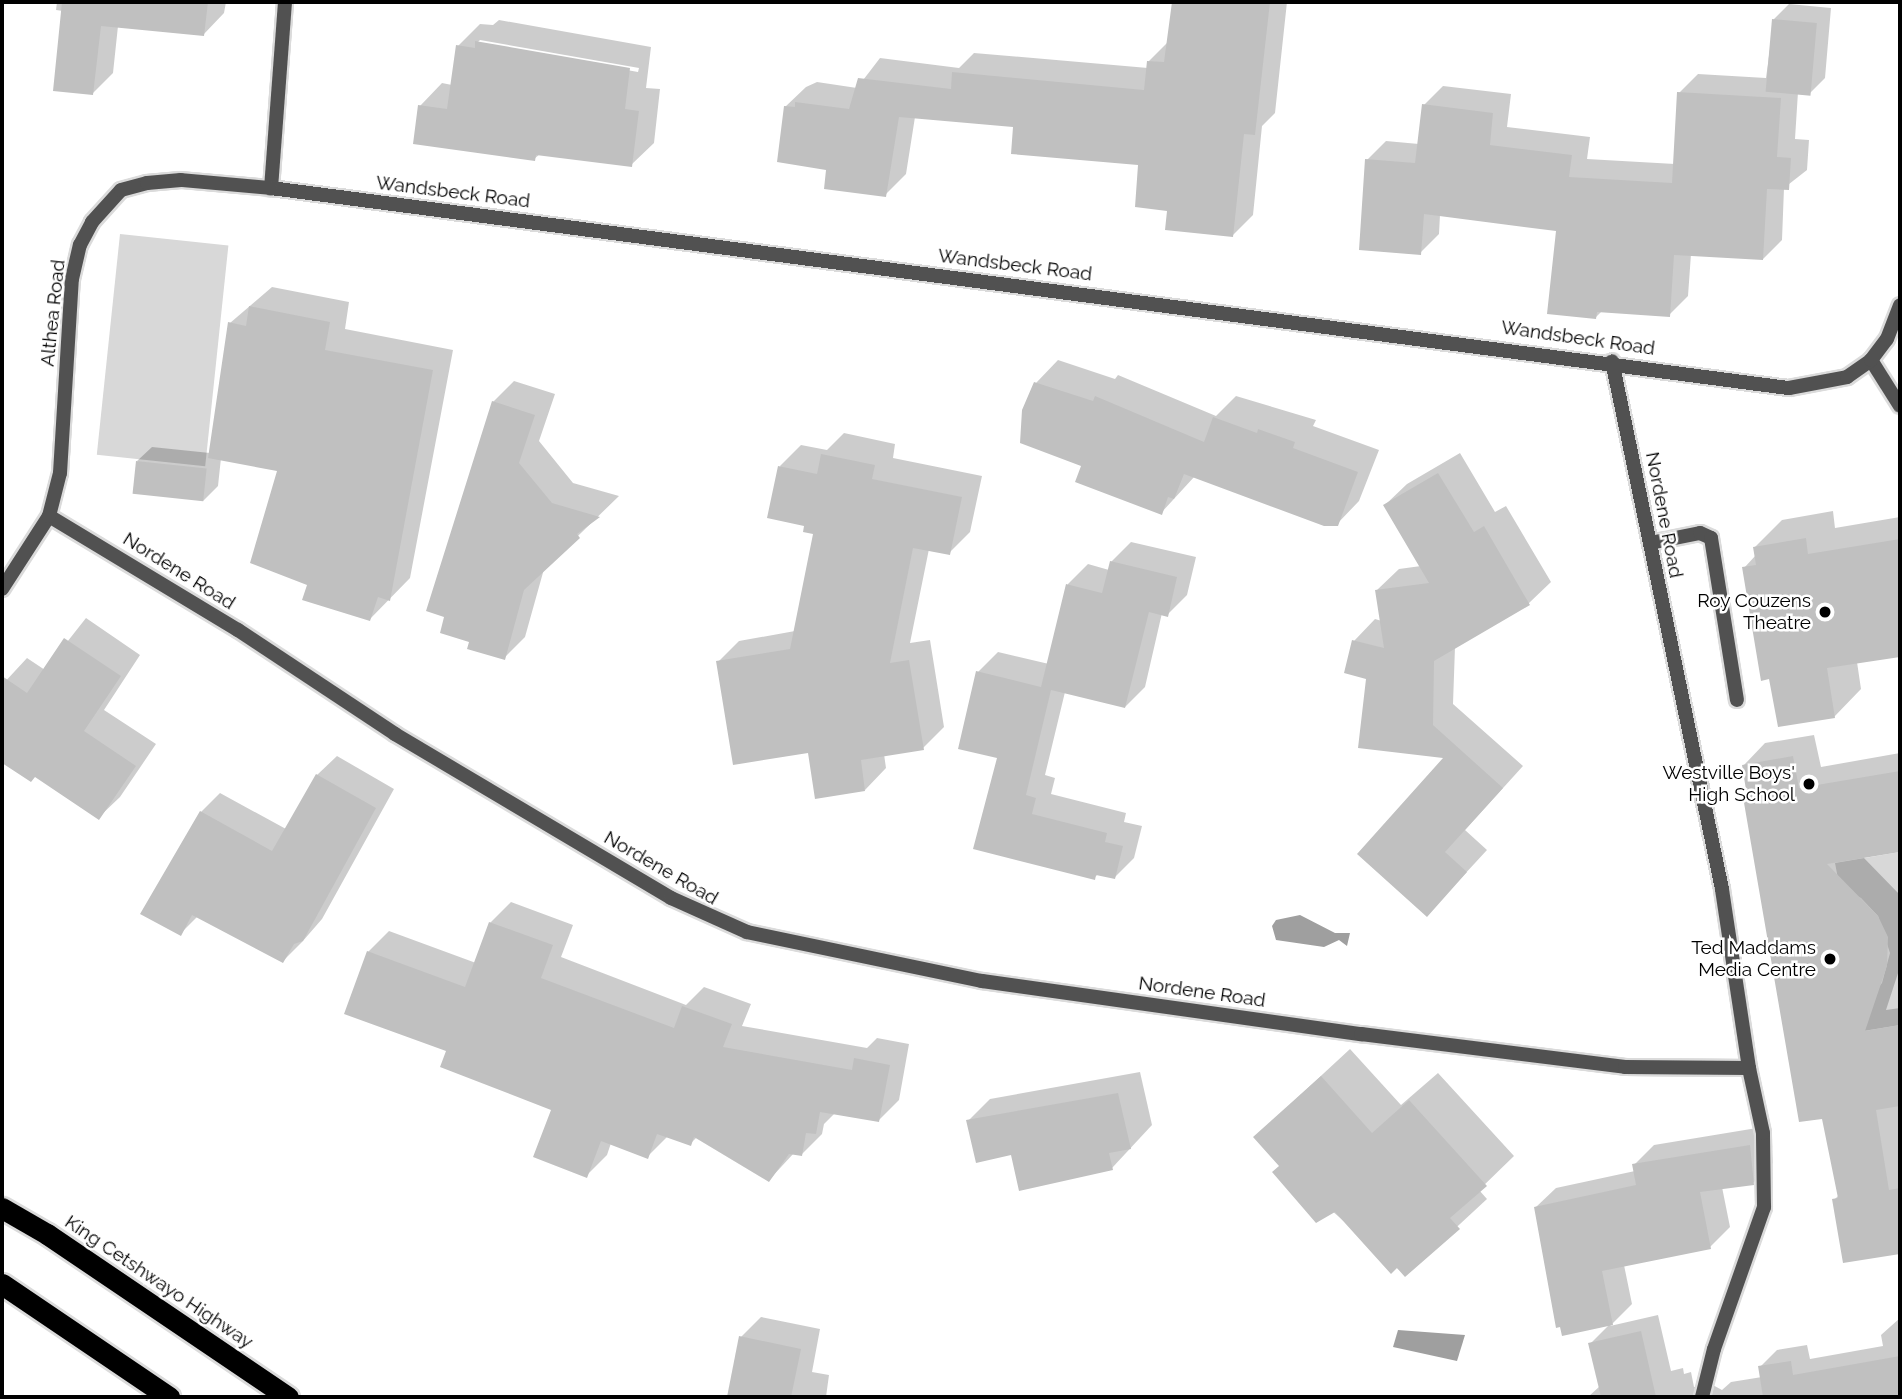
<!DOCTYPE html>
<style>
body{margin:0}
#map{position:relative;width:1902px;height:1399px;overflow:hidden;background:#fff;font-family:Raleway,sans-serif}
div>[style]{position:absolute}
.green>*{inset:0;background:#d8d8d8;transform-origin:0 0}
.water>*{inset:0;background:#9f9f9f}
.shadow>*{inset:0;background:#0003}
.building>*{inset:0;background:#c0c0c0;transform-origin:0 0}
.roads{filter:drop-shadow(2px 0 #dbdbdb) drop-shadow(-2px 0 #dbdbdb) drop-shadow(0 2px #dbdbdb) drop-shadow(0 -2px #dbdbdb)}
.service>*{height:14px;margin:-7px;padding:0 7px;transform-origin:7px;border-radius:7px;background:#515151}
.minor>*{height:14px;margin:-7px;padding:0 7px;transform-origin:7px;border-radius:7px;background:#515151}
.motorway>*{height:21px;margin:-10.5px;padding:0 10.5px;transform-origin:10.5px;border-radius:10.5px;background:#000}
.dots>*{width:19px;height:19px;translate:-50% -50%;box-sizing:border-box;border:4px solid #fff;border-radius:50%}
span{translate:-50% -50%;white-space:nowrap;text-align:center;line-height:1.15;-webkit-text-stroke:5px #fff;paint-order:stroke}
.street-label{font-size:19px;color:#000}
.poi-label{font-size:19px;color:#000}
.right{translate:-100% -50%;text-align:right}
.frame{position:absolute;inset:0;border:4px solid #000;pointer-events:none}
</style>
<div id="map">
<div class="green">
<div style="left:120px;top:234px;width:109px;height:222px;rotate:6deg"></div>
<div style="clip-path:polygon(1900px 852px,1900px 1025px,1857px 1032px,1869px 999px,1882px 983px,1890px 953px,1878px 916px,1861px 898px,1840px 889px,1835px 863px)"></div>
</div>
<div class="water">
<div style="clip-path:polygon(1300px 915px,1335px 933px,1350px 933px,1347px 946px,1339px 940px,1324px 947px,1276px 940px,1272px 926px,1276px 920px)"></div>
<div style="clip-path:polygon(1398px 1330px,1465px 1335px,1457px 1361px,1393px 1347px)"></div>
</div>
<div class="shadow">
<div style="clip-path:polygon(57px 2px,226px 2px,224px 13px,204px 34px,118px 26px,113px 73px,92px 94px,63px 11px,56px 10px)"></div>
<div style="clip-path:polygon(1219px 2px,1287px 2px,1275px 113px,1262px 126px,1253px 215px,1232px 236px,1169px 209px,1140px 163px,1015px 126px,915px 117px,906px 174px,885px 195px,828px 169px,785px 107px,806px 87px,817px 82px,857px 88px,880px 58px,959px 68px,974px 53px,1148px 68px,1149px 61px,1169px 41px,1216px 30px)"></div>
<div style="clip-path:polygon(1789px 4px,1831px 8px,1825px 78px,1810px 93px,1798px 92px,1795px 139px,1809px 140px,1807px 170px,1784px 188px,1782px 240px,1763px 259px,1691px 254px,1688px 296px,1669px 315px,1602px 311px,1595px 318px,1558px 230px,1440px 215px,1439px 234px,1420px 253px,1367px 160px,1386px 141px,1419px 144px,1424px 105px,1443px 86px,1511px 94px,1507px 127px,1590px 137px,1587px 159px,1675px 164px,1679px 93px,1698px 74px,1766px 78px,1774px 19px)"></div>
<div style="clip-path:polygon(evenodd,499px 20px,651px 47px,646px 88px,660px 89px,654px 143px,631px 165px,540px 154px,534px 159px,420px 106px,442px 83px,452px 85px,458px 46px,480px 24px,493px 25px,499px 20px,480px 40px,639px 68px,638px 72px,477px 43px,480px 40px)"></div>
<div style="clip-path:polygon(272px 287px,349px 302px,345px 329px,453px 350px,410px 578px,370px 619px,310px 584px,280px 469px,221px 458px,218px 486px,203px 501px,137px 461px,152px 447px,210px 453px,230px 323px)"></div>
<div style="clip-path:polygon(1058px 360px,1115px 379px,1118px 375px,1216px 416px,1236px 396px,1316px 420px,1313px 426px,1379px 450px,1359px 501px,1337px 524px,1195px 476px,1161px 513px,1083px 465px,1036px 383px)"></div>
<div style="clip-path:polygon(514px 381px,555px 394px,539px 441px,573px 483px,619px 496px,544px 569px,525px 637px,504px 658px,493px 402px)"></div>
<div style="clip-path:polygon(844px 433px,895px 444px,893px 458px,982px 476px,970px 532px,949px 553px,929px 549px,910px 643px,930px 640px,944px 727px,923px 748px,884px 754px,886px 768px,865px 790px,809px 751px,718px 662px,739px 641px,795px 631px,815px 533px,806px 525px,780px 466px,801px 445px,827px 450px)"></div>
<div style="clip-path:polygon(1460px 453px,1495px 512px,1506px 506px,1551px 582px,1529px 603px,1455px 647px,1453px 704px,1523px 766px,1465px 830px,1487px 850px,1427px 915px,1447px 757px,1368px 677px,1354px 641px,1375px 619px,1382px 621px,1377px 590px,1399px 569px,1421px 566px,1385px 505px,1407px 484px)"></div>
<div style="clip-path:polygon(1833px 511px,1835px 528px,1900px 517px,1900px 655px,1857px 662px,1861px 689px,1834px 717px,1771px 677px,1744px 568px,1756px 555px,1755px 547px,1782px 520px)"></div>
<div style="clip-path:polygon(1131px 542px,1196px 557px,1187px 595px,1167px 615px,1162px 613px,1145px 687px,1125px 707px,1065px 692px,1045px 775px,1055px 778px,1051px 794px,1126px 813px,1124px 822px,1142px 826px,1134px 858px,1114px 878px,1099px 873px,1094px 878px,976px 848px,999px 757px,978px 672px,998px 652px,1049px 664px,1068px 584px,1088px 564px,1109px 570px,1111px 562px)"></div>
<div style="clip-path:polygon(86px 618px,140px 655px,104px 710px,156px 744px,120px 797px,99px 817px,35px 775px,30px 780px,2px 761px,2px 685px,27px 658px,45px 670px)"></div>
<div style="clip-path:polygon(1814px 735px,1821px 767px,1900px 753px,1900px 850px,1863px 857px,1900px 895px,1900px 967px,1886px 1010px,1900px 1008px,1900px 1252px,1845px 1261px,1834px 1200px,1839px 1195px,1823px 1117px,1745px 798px,1749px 794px,1744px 765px,1765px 743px)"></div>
<div style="clip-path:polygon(337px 756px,394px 789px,322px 919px,302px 942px,283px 961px,198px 916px,180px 934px,201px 812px,220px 793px,286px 829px,317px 775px)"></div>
<div style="clip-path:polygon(511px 902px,573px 925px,561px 957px,686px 1005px,704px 987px,751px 1004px,742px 1026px,867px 1048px,877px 1038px,909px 1044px,899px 1100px,879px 1120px,835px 1113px,824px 1124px,822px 1134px,802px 1154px,794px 1153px,769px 1180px,697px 1137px,690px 1144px,668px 1136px,647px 1157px,611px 1143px,607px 1155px,586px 1176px,553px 1109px,448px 1050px,368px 952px,389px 931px,476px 963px,490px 923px)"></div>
<div style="clip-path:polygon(1350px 1049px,1401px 1105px,1438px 1073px,1514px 1156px,1479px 1190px,1487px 1199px,1405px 1275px,1281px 1166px,1255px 1137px)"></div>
<div style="clip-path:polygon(1140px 1072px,1152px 1125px,1112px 1168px,1013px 1153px,968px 1121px,990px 1099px)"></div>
<div style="clip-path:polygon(1769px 1126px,1773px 1163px,1753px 1183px,1722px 1187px,1730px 1227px,1710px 1247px,1624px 1265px,1632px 1304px,1610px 1326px,1658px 1315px,1671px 1371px,1683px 1368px,1684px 1374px,1691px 1372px,1694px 1387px,1711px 1384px,1722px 1390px,1731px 1382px,1762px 1377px,1760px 1367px,1777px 1350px,1807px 1345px,1810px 1359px,1883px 1346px,1881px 1335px,1900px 1318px,1900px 1397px,1588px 1397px,1600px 1386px,1590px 1344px,1610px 1324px,1536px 1207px,1556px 1188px,1635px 1171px,1634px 1165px,1654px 1145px)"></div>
<div style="clip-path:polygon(761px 1317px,820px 1329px,812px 1372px,829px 1375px,826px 1397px,729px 1397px,741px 1337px)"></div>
</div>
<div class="building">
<div style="clip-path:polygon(62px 2px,208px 2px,204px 36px,101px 26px,93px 95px,53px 91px)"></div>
<div style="clip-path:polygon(1172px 2px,1270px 2px,1255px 135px,1244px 134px,1233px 237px,1165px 230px,1167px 211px,1135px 207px,1138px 165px,1011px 154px,1013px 127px,899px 117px,886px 197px,824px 189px,826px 170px,777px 162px,784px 106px,795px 107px,795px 102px,849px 109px,858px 78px,951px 89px,952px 72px,1144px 90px,1147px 61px,1164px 62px)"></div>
<div style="left:1772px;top:19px;width:45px;height:73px;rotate:5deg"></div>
<div style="clip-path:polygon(475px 41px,630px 68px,625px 109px,639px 111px,632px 167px,536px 155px,535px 161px,413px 144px,418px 105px,447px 109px,456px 45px,475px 48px)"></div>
<div style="clip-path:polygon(1677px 92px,1781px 98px,1777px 157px,1791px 158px,1789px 190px,1767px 189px,1763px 260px,1674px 255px,1670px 317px,1597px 312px,1596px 319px,1547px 314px,1556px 231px,1424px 214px,1421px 255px,1359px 250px,1365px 159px,1415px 163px,1422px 104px,1493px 113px,1490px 145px,1572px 155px,1569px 177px,1672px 183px)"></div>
<div style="clip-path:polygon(249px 306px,330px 322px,325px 350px,433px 370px,390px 601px,378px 597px,370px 621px,302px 600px,307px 585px,250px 563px,277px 471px,208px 458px,228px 322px,246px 326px)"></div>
<div style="clip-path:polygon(1034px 382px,1093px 401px,1095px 396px,1204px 442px,1213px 417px,1257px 433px,1258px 429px,1295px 442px,1293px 448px,1358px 472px,1338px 526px,1324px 526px,1184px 474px,1174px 499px,1168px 497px,1162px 515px,1075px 482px,1081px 466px,1020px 443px,1022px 410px)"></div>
<div style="clip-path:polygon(492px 401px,535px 415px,519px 463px,552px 503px,600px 517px,577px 534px,580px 538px,524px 590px,505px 660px,467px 649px,469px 642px,440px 633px,444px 617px,426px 611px)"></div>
<div style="clip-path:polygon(821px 454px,875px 465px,872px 479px,962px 497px,950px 555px,913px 548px,890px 663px,909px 660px,924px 750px,861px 760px,865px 791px,815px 799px,808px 753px,733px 765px,716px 661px,790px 649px,813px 534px,803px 532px,804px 526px,767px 518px,778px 466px,817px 474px)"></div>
<div style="left:136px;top:461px;width:71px;height:33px;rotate:6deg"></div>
<div style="clip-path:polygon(1438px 473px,1474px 532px,1484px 526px,1530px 605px,1434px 661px,1433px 725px,1503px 788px,1445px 852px,1467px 872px,1427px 917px,1357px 854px,1443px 758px,1358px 748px,1366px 679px,1344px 673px,1352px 640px,1384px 648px,1375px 590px,1429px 583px,1383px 505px)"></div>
<div style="clip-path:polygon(1806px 538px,1808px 554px,1900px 539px,1900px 657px,1827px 668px,1835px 718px,1778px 727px,1769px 679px,1761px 681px,1742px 567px,1756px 565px,1753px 547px)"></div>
<div style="clip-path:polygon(1110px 561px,1177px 577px,1168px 617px,1149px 612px,1125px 708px,1051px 690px,1026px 795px,1036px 798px,1032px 814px,1107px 833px,1105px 842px,1123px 846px,1115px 879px,1096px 875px,1095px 880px,973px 849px,997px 758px,958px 749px,976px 671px,1041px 687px,1066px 584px,1102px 593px)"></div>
<div style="clip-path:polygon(64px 638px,121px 676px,84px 731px,136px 766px,99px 820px,35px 777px,31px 782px,2px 763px,2px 676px,27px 693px)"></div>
<div style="clip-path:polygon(1793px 756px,1799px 788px,1900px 771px,1900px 852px,1827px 864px,1878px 916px,1888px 937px,1887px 966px,1865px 1031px,1900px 1025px,1900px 1106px,1876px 1110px,1889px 1190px,1900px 1188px,1900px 1254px,1843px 1263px,1832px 1199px,1838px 1198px,1822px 1119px,1799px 1122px,1743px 797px,1747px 796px,1742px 765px)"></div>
<div style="clip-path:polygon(316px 774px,376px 808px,303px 941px,294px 944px,283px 963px,192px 915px,181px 936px,140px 914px,200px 811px,272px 851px)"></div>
<div style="clip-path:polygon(489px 922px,553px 945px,541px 978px,674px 1028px,682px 1006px,732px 1024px,723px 1047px,852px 1070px,854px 1058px,890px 1065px,879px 1122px,820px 1112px,816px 1134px,806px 1133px,802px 1156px,789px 1154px,769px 1182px,694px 1137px,691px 1146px,657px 1134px,648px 1159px,601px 1141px,587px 1178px,533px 1157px,551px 1110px,440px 1067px,446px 1051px,344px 1014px,367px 951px,465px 987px)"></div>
<div style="clip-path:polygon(1321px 1076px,1372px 1133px,1409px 1100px,1487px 1186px,1450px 1218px,1460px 1229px,1405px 1277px,1397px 1268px,1391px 1274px,1335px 1212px,1316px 1223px,1272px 1172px,1279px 1166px,1253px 1137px)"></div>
<div style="clip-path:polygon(1118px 1093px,1131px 1149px,1109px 1153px,1113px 1170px,1019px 1191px,1011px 1155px,976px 1163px,966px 1120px)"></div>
<div style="clip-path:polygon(1750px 1145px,1754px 1185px,1700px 1192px,1711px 1249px,1602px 1271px,1613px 1325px,1562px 1336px,1560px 1327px,1556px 1328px,1534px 1207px,1636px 1185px,1632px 1164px)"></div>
<div style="clip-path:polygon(1641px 1331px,1656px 1397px,1601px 1397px,1588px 1343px)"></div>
<div style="clip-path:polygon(739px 1336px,801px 1349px,791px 1397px,727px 1397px)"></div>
<div style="clip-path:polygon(1900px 1356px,1900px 1397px,1763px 1397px,1758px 1366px,1791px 1361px,1793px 1375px)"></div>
</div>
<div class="roads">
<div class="service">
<div style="left:1871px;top:360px;width:54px;rotate:57.8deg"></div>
<div style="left:1650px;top:543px;width:51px;rotate:-11.3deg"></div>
<div style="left:1700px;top:533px;width:12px;rotate:24deg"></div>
<div style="left:1711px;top:538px;width:164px;rotate:80.9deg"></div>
<div style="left:1702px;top:1397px;width:49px;rotate:-76deg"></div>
<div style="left:1714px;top:1349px;width:151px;rotate:-70.6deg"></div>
<div style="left:1764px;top:1207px;width:74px;rotate:-90.8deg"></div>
<div style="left:1763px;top:1133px;width:66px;rotate:-102.2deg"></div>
</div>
<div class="minor">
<div style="left:285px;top:2px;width:187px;rotate:94.3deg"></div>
<div style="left:271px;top:188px;width:1531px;rotate:7.51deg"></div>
<div style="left:1789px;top:388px;width:59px;rotate:-10.7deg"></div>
<div style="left:1847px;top:377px;width:29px;rotate:-35deg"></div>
<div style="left:1871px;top:360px;width:26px;rotate:-53deg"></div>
<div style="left:1887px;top:339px;width:36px;rotate:-69deg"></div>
<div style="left:49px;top:516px;width:221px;rotate:31.1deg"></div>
<div style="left:238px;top:630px;width:188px;rotate:33.5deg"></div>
<div style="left:395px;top:734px;width:321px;rotate:30.7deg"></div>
<div style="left:671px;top:898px;width:83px;rotate:24.1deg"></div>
<div style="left:747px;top:932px;width:240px;rotate:11.8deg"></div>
<div style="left:982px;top:981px;width:383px;rotate:8deg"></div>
<div style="left:1361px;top:1034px;width:266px;rotate:7.1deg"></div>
<div style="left:1625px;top:1067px;width:124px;rotate:0.5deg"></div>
<div style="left:1749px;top:1068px;width:181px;rotate:-98.6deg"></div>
<div style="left:1722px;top:889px;width:539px;rotate:-101.77deg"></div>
<div style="left:2px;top:589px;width:87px;rotate:-57.2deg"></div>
<div style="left:49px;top:516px;width:44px;rotate:-75.7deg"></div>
<div style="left:60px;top:473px;width:194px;rotate:-86.5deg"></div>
<div style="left:72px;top:279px;width:35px;rotate:-77deg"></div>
<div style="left:80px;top:245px;width:26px;rotate:-62deg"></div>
<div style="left:92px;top:222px;width:43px;rotate:-47.8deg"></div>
<div style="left:121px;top:190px;width:27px;rotate:-15deg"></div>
<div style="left:147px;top:183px;width:34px;rotate:-5deg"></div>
<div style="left:181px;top:180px;width:90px;rotate:5.1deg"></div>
</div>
<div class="motorway">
<div style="left:2px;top:1208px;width:52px;rotate:30deg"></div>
<div style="left:47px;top:1234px;width:291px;rotate:34.1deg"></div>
<div style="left:2px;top:1284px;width:202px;rotate:34.1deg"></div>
</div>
</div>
<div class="dots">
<div style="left:1825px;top:612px;background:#000"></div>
<div style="left:1809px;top:784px;background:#000"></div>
<div style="left:1830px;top:959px;background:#000"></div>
</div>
<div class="street-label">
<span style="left:453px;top:192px;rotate:7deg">Wandsbeck Road</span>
<span style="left:1015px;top:265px;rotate:7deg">Wandsbeck Road</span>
<span style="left:53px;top:313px;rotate:-84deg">Althea Road</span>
<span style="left:1578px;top:338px;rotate:8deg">Wandsbeck Road</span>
<span style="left:1664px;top:515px;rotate:79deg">Nordene Road</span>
<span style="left:179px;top:571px;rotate:32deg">Nordene Road</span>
<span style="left:661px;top:868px;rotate:30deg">Nordene Road</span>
<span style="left:1202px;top:992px;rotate:8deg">Nordene Road</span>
<span style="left:159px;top:1282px;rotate:34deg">King Cetshwayo Highway</span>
</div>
<div class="poi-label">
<span class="right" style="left:1811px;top:612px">Roy Couzens<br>Theatre</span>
<span class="right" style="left:1795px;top:784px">Westville Boys'<br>High School</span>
<span class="right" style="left:1816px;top:959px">Ted Maddams<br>Media Centre</span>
</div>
<div class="frame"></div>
</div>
